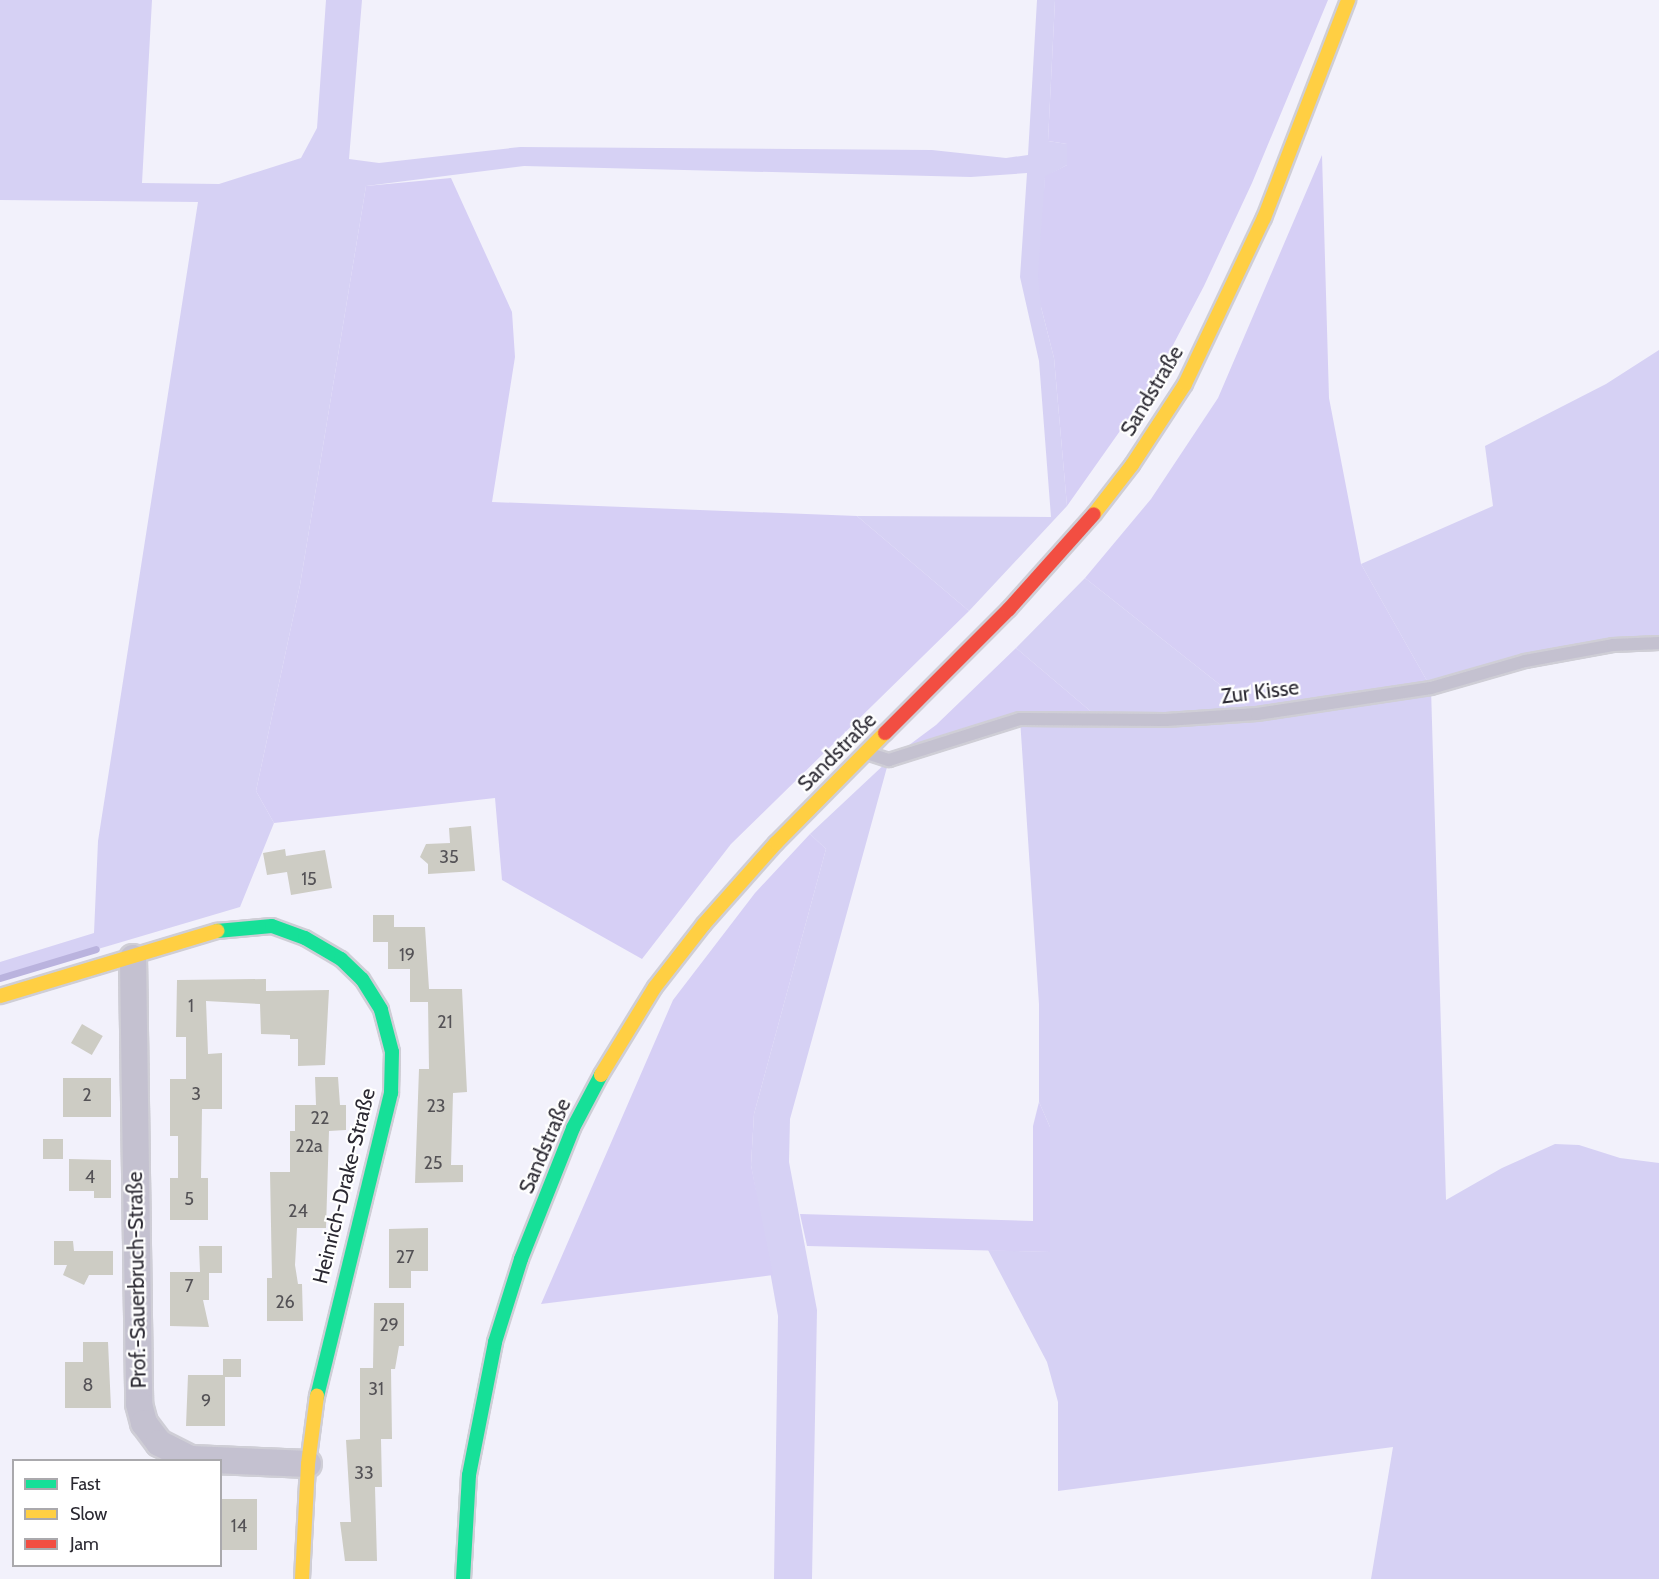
<!DOCTYPE html>
<meta charset="utf-8">
<style>
body{margin:0}
#map{position:relative;width:1659px;height:1579px;overflow:hidden;background:#f2f1fb;font-family:Cabin,sans-serif}
div>[style]{position:absolute}
.green>*{inset:0;background:#d6d1f4}
.forest>*{inset:0;background:#d6cff5}
.stream>*{height:7px;margin:-3.5px;padding:0 3.5px;transform-origin:3.5px;border-radius:3.5px;background:#bab3de}
.building>*{inset:0;background:#cdccc4;transform-origin:0 0}
.roads{filter:drop-shadow(2px 0 #cfced6) drop-shadow(-2px 0 #cfced6) drop-shadow(0 2px #cfced6) drop-shadow(0 -2px #cfced6)}
.lane>*{height:12px;margin:-6px;padding:0 6px;transform-origin:6px;border-radius:6px;background:#c4c1d0}
.street>*{height:26px;margin:-13px;padding:0 13px;transform-origin:13px;border-radius:13px;background:#c4c1d0}
.fast>*{height:14px;margin:-7px;padding:0 7px;transform-origin:7px;border-radius:7px;background:#16e098}
.slow>*{height:14px;margin:-7px;padding:0 7px;transform-origin:7px;border-radius:7px;background:#ffcf43}
.jam>*{height:14px;margin:-7px;padding:0 7px;transform-origin:7px;border-radius:7px;background:#f24e42}
span{translate:-50% -50%;white-space:nowrap;text-align:center;line-height:1.15;-webkit-text-stroke:4.5px #fff;paint-order:stroke}
.number-label{font-size:18px;color:#545256}
.number-label span{-webkit-text-stroke-width:0}
.street-label{font-size:21px;color:#2b2932}
.legend{position:absolute;left:12px;top:1459px;width:210px;height:108px;box-sizing:border-box;background:#fff;border:2px solid #aaa9ad;margin:0;padding:8px 10px;list-style:none;font-size:18px;color:#2b2932}
.legend li{display:flex;align-items:center;gap:12px;height:30px}
.legend b{width:30px;border:2px solid #aaa9ad}
</style>
<div id="map">
<div class="green">
<div style="clip-path:polygon(0 0,152px 0,142px 183px,219px 184px,301px 158px,317px 128px,326px 0,362px 0,349px 159px,379px 163px,520px 147px,932px 150px,1006px 158px,1028px 155px,1037px 0,1055px 0,1048px 141px,1067px 144px,1067px 165px,1045px 177px,1041px 307px,1054px 358px,1067px 506px,969px 611px,857px 516px,1051px 517px,1039px 361px,1020px 277px,1027px 173px,971px 177px,524px 166px,366px 186px,300px 585px,256px 791px,274px 823px,240px 907px,0 978px,0 962px,94px 933px,98px 841px,198px 202px,0 200px)"></div>
<div style="clip-path:polygon(1659px 350px,1659px 643px,1613px 645px,1431px 688px,1446px 1200px,1502px 1168px,1555px 1144px,1579px 1145px,1620px 1158px,1659px 1163px,1659px 1579px,1371px 1579px,1393px 1447px,1058px 1491px,1058px 1402px,1047px 1362px,988px 1250px,1050px 1252px,1050px 1127px,1039px 1102px,1039px 1004px,1020px 719px,1101px 720px,1016px 648px,1085px 578px,1257px 714px,1431px 688px,1361px 564px,1493px 506px,1485px 446px,1606px 384px)"></div>
<div style="clip-path:polygon(889px 760px,790px 1119px,789px 1162px,817px 1310px,812px 1579px,774px 1579px,778px 1316px,751px 1165px,754px 1114px,826px 849px,810px 834px)"></div>
</div>
<div class="forest">
<div style="clip-path:polygon(1055px 0,1328px 0,1252px 183px,1204px 286px,1151px 387px,1067px 506px,1054px 358px,1041px 307px,1038px 275px,1045px 176px,1067px 165px,1067px 144px,1048px 141px)"></div>
<div style="clip-path:polygon(1322px 155px,1329px 398px,1361px 564px,1431px 688px,1257px 714px,1085px 578px,1151px 499px,1218px 398px)"></div>
<div style="clip-path:polygon(451px 178px,512px 312px,515px 357px,492px 502px,857px 516px,969px 611px,731px 844px,642px 959px,502px 880px,495px 798px,274px 823px,256px 791px,300px 585px,366px 186px)"></div>
<div style="clip-path:polygon(1016px 648px,1101px 720px,1020px 719px,889px 760px,936px 725px)"></div>
<div style="clip-path:polygon(810px 834px,826px 849px,754px 1114px,751px 1165px,773px 1275px,541px 1304px,673px 1000px,755px 893px)"></div>
<div style="clip-path:polygon(1039px 1102px,1050px 1127px,1050px 1252px,807px 1246px,800px 1214px,1033px 1221px,1033px 1126px)"></div>
</div>
<div class="stream">
<div style="left:0;top:978px;width:100px;rotate:-16.8deg"></div>
</div>
<div class="building">
<div style="clip-path:polygon(471px 826px,475px 871px,428px 874px,428px 864px,420px 857px,426px 844px,450px 843px,449px 828px)"></div>
<div style="clip-path:polygon(285px 849px,286px 856px,325px 850px,332px 888px,291px 895px,287px 872px,267px 875px,263px 853px)"></div>
<div style="clip-path:polygon(373px 915px,394px 915px,394px 927px,425px 927px,429px 989px,462px 989px,467px 1092px,453px 1093px,451px 1165px,463px 1165px,463px 1182px,415px 1183px,419px 1069px,429px 1069px,428px 1002px,410px 1002px,410px 969px,388px 969px,388px 942px,373px 942px)"></div>
<div style="clip-path:polygon(266px 979px,266px 991px,329px 990px,325px 1065px,298px 1066px,298px 1039px,290px 1039px,290px 1035px,261px 1034px,260px 1004px,206px 1001px,208px 1054px,222px 1053px,222px 1109px,202px 1109px,201px 1178px,208px 1178px,208px 1220px,170px 1220px,170px 1178px,178px 1178px,178px 1136px,170px 1136px,170px 1079px,186px 1079px,186px 1037px,176px 1037px,177px 980px)"></div>
<div style="left:82px;top:1024px;width:24px;height:22px;rotate:30deg"></div>
<div style="clip-path:polygon(315px 1077px,338px 1077px,340px 1105px,346px 1105px,346px 1130px,329px 1131px,326px 1228px,297px 1228px,295px 1265px,298px 1284px,302px 1284px,303px 1321px,267px 1321px,267px 1278px,272px 1278px,270px 1172px,290px 1172px,290px 1131px,295px 1131px,295px 1105px,316px 1105px)"></div>
<div style="left:63px;top:1078px;width:48px;height:39px"></div>
<div style="left:43px;top:1139px;width:20px;height:20px"></div>
<div style="clip-path:polygon(69px 1159px,111px 1160px,111px 1198px,94px 1198px,94px 1191px,69px 1191px)"></div>
<div style="clip-path:polygon(428px 1228px,428px 1271px,411px 1271px,411px 1288px,389px 1288px,389px 1229px)"></div>
<div style="clip-path:polygon(54px 1241px,73px 1241px,74px 1251px,113px 1251px,113px 1275px,89px 1275px,84px 1285px,63px 1275px,67px 1265px,54px 1265px)"></div>
<div style="clip-path:polygon(199px 1246px,222px 1246px,222px 1273px,209px 1273px,209px 1300px,203px 1300px,209px 1327px,170px 1326px,170px 1272px,200px 1272px)"></div>
<div style="clip-path:polygon(374px 1303px,404px 1303px,404px 1346px,399px 1346px,395px 1369px,391px 1369px,392px 1439px,381px 1439px,382px 1487px,375px 1487px,377px 1561px,345px 1561px,340px 1522px,351px 1522px,346px 1440px,360px 1439px,360px 1368px,373px 1368px)"></div>
<div style="clip-path:polygon(83px 1342px,108px 1342px,111px 1408px,65px 1408px,65px 1362px,83px 1362px)"></div>
<div style="clip-path:polygon(223px 1359px,241px 1359px,241px 1377px,225px 1377px,225px 1426px,186px 1426px,188px 1375px,223px 1375px)"></div>
<div style="left:221px;top:1499px;width:36px;height:51px"></div>
</div>
<div class="roads">
<div class="lane">
<div style="left:870px;top:754px;width:20px;rotate:18deg"></div>
<div style="left:889px;top:760px;width:137px;rotate:-17.4deg"></div>
<div style="left:1020px;top:719px;width:146px;rotate:0.4deg"></div>
<div style="left:1166px;top:720px;width:91px;rotate:-3.8deg"></div>
<div style="left:1257px;top:714px;width:176px;rotate:-8.5deg"></div>
<div style="left:1431px;top:688px;width:98px;rotate:-16deg"></div>
<div style="left:1525px;top:661px;width:89px;rotate:-10.3deg"></div>
<div style="left:1613px;top:645px;width:46px;rotate:-2.5deg"></div>
</div>
<div class="street">
<div style="left:133px;top:958px;width:446px;rotate:89.2deg"></div>
<div style="left:139px;top:1404px;width:20px;rotate:75deg"></div>
<div style="left:144px;top:1423px;width:25px;rotate:53deg"></div>
<div style="left:159px;top:1443px;width:36px;rotate:27deg"></div>
<div style="left:191px;top:1459px;width:117px;rotate:2.4deg"></div>
</div>
<div class="fast">
<div style="left:217px;top:931px;width:55px;rotate:-5.2deg"></div>
<div style="left:272px;top:926px;width:35px;rotate:20deg"></div>
<div style="left:305px;top:938px;width:42px;rotate:30.3deg"></div>
<div style="left:341px;top:959px;width:29px;rotate:44deg"></div>
<div style="left:362px;top:979px;width:36px;rotate:58deg"></div>
<div style="left:381px;top:1010px;width:43px;rotate:75.3deg"></div>
<div style="left:392px;top:1052px;width:41px;rotate:91.4deg"></div>
<div style="left:391px;top:1093px;width:312px;rotate:103.7deg"></div>
<div style="left:463px;top:1579px;width:104px;rotate:-86.7deg"></div>
<div style="left:469px;top:1475px;width:136px;rotate:-78.9deg"></div>
<div style="left:495px;top:1342px;width:87px;rotate:-72.6deg"></div>
<div style="left:521px;top:1259px;width:141px;rotate:-68.3deg"></div>
<div style="left:573px;top:1128px;width:60px;rotate:-62.2deg"></div>
</div>
<div class="slow">
<div style="left:1094px;top:514px;width:62px;rotate:-52.2deg"></div>
<div style="left:1132px;top:465px;width:97px;rotate:-56.8deg"></div>
<div style="left:1185px;top:384px;width:184px;rotate:-64.6deg"></div>
<div style="left:1264px;top:218px;width:234px;rotate:-68.9deg"></div>
<div style="left:0;top:996px;width:227px;rotate:-16.7deg"></div>
<div style="left:601px;top:1075px;width:103px;rotate:-58.5deg"></div>
<div style="left:655px;top:987px;width:80px;rotate:-52.1deg"></div>
<div style="left:704px;top:924px;width:108px;rotate:-48.4deg"></div>
<div style="left:776px;top:843px;width:155px;rotate:-45.3deg"></div>
<div style="left:302px;top:1579px;width:115px;rotate:-87deg"></div>
<div style="left:308px;top:1464px;width:69px;rotate:-82.5deg"></div>
</div>
<div class="jam">
<div style="left:885px;top:733px;width:175px;rotate:-45deg"></div>
<div style="left:1009px;top:609px;width:127px;rotate:-48.2deg"></div>
</div>
</div>
<div class="number-label">
<span style="left:449px;top:857px">35</span>
<span style="left:309px;top:879px">15</span>
<span style="left:407px;top:955px">19</span>
<span style="left:191px;top:1006px">1</span>
<span style="left:445px;top:1022px">21</span>
<span style="left:196px;top:1094px">3</span>
<span style="left:87px;top:1095px">2</span>
<span style="left:436px;top:1106px">23</span>
<span style="left:320px;top:1118px">22</span>
<span style="left:309px;top:1146px">22a</span>
<span style="left:433px;top:1163px">25</span>
<span style="left:90px;top:1177px">4</span>
<span style="left:189px;top:1199px">5</span>
<span style="left:298px;top:1211px">24</span>
<span style="left:405px;top:1257px">27</span>
<span style="left:189px;top:1286px">7</span>
<span style="left:285px;top:1302px">26</span>
<span style="left:389px;top:1325px">29</span>
<span style="left:88px;top:1385px">8</span>
<span style="left:376px;top:1389px">31</span>
<span style="left:206px;top:1401px">9</span>
<span style="left:364px;top:1473px">33</span>
<span style="left:239px;top:1526px">14</span>
</div>
<div class="street-label">
<span style="left:1152px;top:391px;rotate:-59deg">Sandstraße</span>
<span style="left:1260px;top:692px;rotate:-7deg">Zur Kisse</span>
<span style="left:837px;top:752px;rotate:-45deg">Sandstraße</span>
<span style="left:545px;top:1146px;rotate:-67deg">Sandstraße</span>
<span style="left:344px;top:1186px;rotate:-76deg">Heinrich-Drake-Straße</span>
<span style="left:137px;top:1280px;rotate:-91deg">Prof.-Sauerbruch-Straße</span>
</div>
<ul class="legend">
<li><b style="height:8px;background:#16e098"></b>Fast</li>
<li><b style="height:8px;background:#ffcf43"></b>Slow</li>
<li><b style="height:8px;background:#f24e42"></b>Jam</li>
</ul>
</div>
